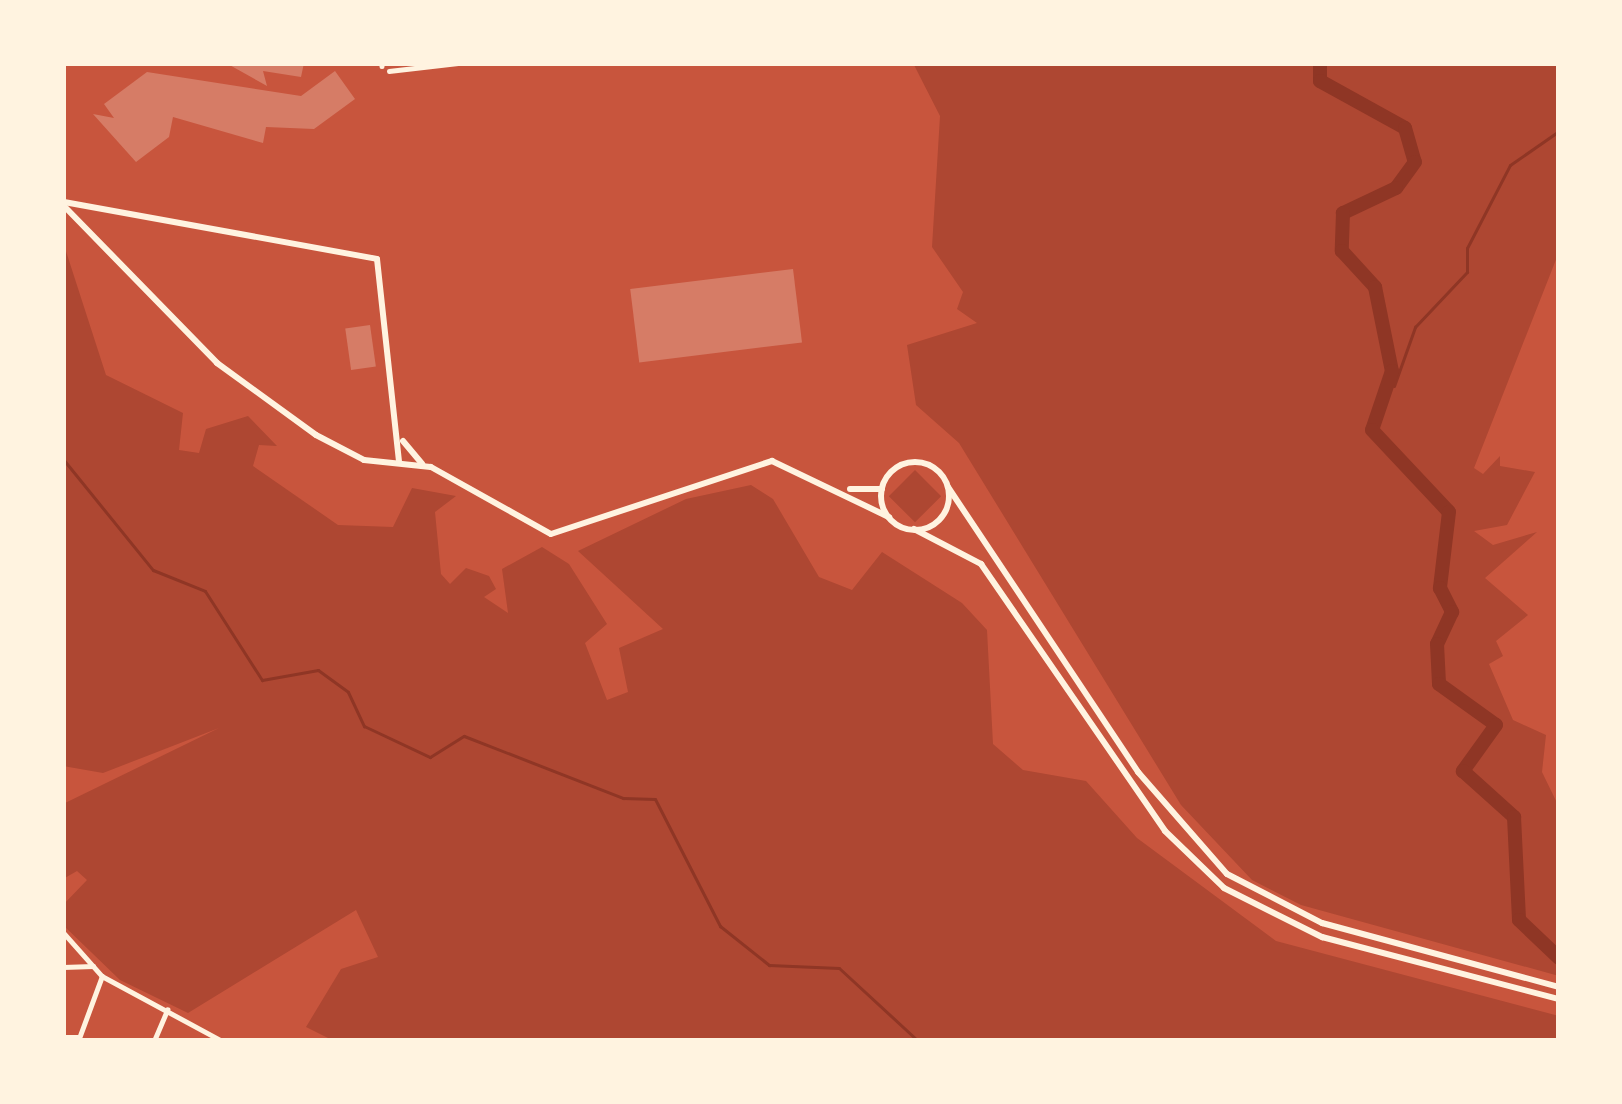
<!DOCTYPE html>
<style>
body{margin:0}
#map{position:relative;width:1622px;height:1104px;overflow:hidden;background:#c8553d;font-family:Literata,serif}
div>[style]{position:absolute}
.green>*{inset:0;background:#ae4732;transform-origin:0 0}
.stream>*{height:3px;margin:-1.5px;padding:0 1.5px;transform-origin:1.5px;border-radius:1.5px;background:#8f3625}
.river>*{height:14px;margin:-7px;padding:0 7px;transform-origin:7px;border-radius:7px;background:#8f3625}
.building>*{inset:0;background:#d67c66;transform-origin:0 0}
.minor>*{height:4.5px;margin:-2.25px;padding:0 2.25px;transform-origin:2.25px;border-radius:2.25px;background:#fff3e0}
.tertiary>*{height:4.5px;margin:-2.25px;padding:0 2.25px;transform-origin:2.25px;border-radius:2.25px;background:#fff3e0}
.secondary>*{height:6px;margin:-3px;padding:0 3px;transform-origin:3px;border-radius:3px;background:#fff3e0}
.secondary>.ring{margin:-3px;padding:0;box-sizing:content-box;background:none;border:6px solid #fff3e0;border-radius:50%}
span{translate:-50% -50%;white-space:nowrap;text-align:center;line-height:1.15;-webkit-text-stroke:12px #fff3e0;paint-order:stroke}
.frame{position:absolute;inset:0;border:66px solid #fff3e0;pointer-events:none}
</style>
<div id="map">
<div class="green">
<div style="clip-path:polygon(913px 63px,1559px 63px,1559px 252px,1474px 468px,1483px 474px,1500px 456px,1500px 466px,1535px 472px,1507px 525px,1474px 531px,1493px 545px,1537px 532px,1485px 578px,1528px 615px,1496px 641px,1503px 656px,1489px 664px,1513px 720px,1546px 735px,1542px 772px,1559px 807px,1559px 976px,1301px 905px,1252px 880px,1181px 805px,959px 443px,916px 405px,907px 345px,977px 323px,957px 309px,963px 292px,932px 247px,940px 116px)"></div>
<div style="clip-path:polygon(63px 242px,106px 375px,183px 413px,179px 450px,199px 453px,206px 429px,248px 416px,277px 446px,259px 445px,253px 466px,338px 525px,393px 527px,412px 488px,456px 496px,435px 512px,441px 574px,450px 584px,466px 568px,489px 576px,496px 589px,484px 597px,508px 613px,502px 569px,542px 547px,569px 564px,607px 624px,585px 643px,607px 700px,628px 692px,619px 648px,663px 629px,578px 551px,686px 499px,751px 485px,773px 499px,819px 577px,852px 590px,882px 552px,962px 603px,987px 630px,993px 744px,1023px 770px,1086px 781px,1137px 838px,1276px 941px,1559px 1016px,1559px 1041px,334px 1041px,306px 1027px,341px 969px,378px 957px,356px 910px,188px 1013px,120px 980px,63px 925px,63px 905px,87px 880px,77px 871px,63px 879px,63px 804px,219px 728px,103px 773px,63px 766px)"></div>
<div style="left:915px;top:470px;width:37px;height:37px;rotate:45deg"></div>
</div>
<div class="stream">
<div style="left:1394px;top:386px;width:63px;rotate:-70.4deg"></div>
<div style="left:1415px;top:327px;width:76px;rotate:-46.6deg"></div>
<div style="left:1467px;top:272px;width:24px;rotate:-90deg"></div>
<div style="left:1467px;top:248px;width:93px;rotate:-62.6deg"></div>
<div style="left:1510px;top:165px;width:60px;rotate:-34.8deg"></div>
<div style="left:63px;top:459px;width:143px;rotate:51deg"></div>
<div style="left:153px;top:570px;width:56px;rotate:22deg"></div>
<div style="left:205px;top:591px;width:106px;rotate:57.4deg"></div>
<div style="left:262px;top:680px;width:57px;rotate:-10.1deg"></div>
<div style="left:318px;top:670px;width:37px;rotate:36deg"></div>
<div style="left:348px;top:692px;width:38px;rotate:65deg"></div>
<div style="left:364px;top:726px;width:73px;rotate:25.2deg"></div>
<div style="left:430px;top:757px;width:40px;rotate:-32deg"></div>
<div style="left:464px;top:736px;width:171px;rotate:21.3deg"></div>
<div style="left:623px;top:798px;width:32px;rotate:2deg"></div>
<div style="left:655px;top:799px;width:143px;rotate:62.9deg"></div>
<div style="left:720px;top:926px;width:63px;rotate:38.5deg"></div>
<div style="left:769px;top:965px;width:70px;rotate:2.5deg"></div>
<div style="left:839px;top:968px;width:108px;rotate:42.7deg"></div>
</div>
<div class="river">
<div style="left:1320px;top:63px;width:18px;rotate:90deg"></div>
<div style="left:1320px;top:81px;width:97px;rotate:28.9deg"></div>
<div style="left:1405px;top:128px;width:35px;rotate:74deg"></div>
<div style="left:1415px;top:162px;width:32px;rotate:126deg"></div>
<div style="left:1396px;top:188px;width:59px;rotate:154.7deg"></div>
<div style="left:1343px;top:213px;width:38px;rotate:92deg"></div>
<div style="left:1342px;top:251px;width:49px;rotate:47.5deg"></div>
<div style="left:1375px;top:287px;width:86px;rotate:78.6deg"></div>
<div style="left:1392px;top:371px;width:62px;rotate:108.7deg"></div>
<div style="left:1372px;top:430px;width:112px;rotate:46.8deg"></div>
<div style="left:1449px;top:512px;width:77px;rotate:96.8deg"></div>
<div style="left:1440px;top:588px;width:27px;rotate:63deg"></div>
<div style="left:1452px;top:612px;width:35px;rotate:115deg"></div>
<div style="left:1437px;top:644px;width:40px;rotate:87.1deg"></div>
<div style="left:1439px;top:684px;width:70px;rotate:35.7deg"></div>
<div style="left:1496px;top:725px;width:57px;rotate:125.7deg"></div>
<div style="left:1463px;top:771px;width:69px;rotate:42deg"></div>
<div style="left:1514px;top:817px;width:103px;rotate:87.2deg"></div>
<div style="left:1519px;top:920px;width:55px;rotate:43.5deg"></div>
</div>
<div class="building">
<div style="clip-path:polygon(226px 63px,304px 63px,301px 77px,263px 71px,267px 86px)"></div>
<div style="clip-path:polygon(335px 71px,355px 99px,314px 129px,266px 127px,263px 143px,173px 117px,169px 137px,136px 162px,93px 114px,114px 118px,104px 104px,147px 72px,301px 96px)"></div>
<div style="left:793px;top:269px;width:74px;height:164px;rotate:83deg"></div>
<div style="left:370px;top:325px;width:42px;height:25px;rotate:82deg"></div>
</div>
<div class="minor">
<div style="left:382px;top:63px;width:3px;rotate:90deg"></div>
<div style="left:389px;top:71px;width:69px;rotate:-6.6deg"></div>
<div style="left:1559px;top:482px;width:60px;rotate:90deg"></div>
<div style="left:63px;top:967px;width:30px;rotate:-2deg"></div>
<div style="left:63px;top:1037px;width:17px"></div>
<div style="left:78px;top:1041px;width:69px;rotate:-69.7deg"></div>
<div style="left:154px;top:1041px;width:34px;rotate:-67deg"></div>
</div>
<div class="tertiary">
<div style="left:63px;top:932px;width:59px;rotate:48.4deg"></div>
<div style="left:102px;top:976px;width:136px;rotate:28.4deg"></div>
</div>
<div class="secondary">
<div style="left:64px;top:202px;width:318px;rotate:10.3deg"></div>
<div style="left:377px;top:259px;width:205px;rotate:83.8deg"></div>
<div style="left:63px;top:205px;width:221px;rotate:45.7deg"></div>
<div style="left:217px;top:363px;width:122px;rotate:36deg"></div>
<div style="left:316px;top:435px;width:54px;rotate:27.5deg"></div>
<div style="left:364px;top:460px;width:67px;rotate:6deg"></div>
<div style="left:431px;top:467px;width:137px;rotate:29.2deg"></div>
<div style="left:551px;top:534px;width:233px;rotate:-18.3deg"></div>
<div style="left:772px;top:461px;width:130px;rotate:25.6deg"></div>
<div style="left:403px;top:441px;width:30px;rotate:50deg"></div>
<div class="ring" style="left:881px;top:462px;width:62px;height:62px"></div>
<div style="left:948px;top:487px;width:343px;rotate:56.3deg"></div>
<div style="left:1138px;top:772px;width:135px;rotate:48.9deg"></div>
<div style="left:1227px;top:874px;width:107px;rotate:27.3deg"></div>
<div style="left:1322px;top:923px;width:245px;rotate:15.1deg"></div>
<div style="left:850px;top:489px;width:32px"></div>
<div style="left:914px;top:529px;width:76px;rotate:27.6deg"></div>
<div style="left:981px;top:564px;width:324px;rotate:55.4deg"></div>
<div style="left:1165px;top:831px;width:82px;rotate:44deg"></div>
<div style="left:1224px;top:888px;width:110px;rotate:26.6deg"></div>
<div style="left:1322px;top:937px;width:245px;rotate:14.7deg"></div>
</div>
<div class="frame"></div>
</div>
